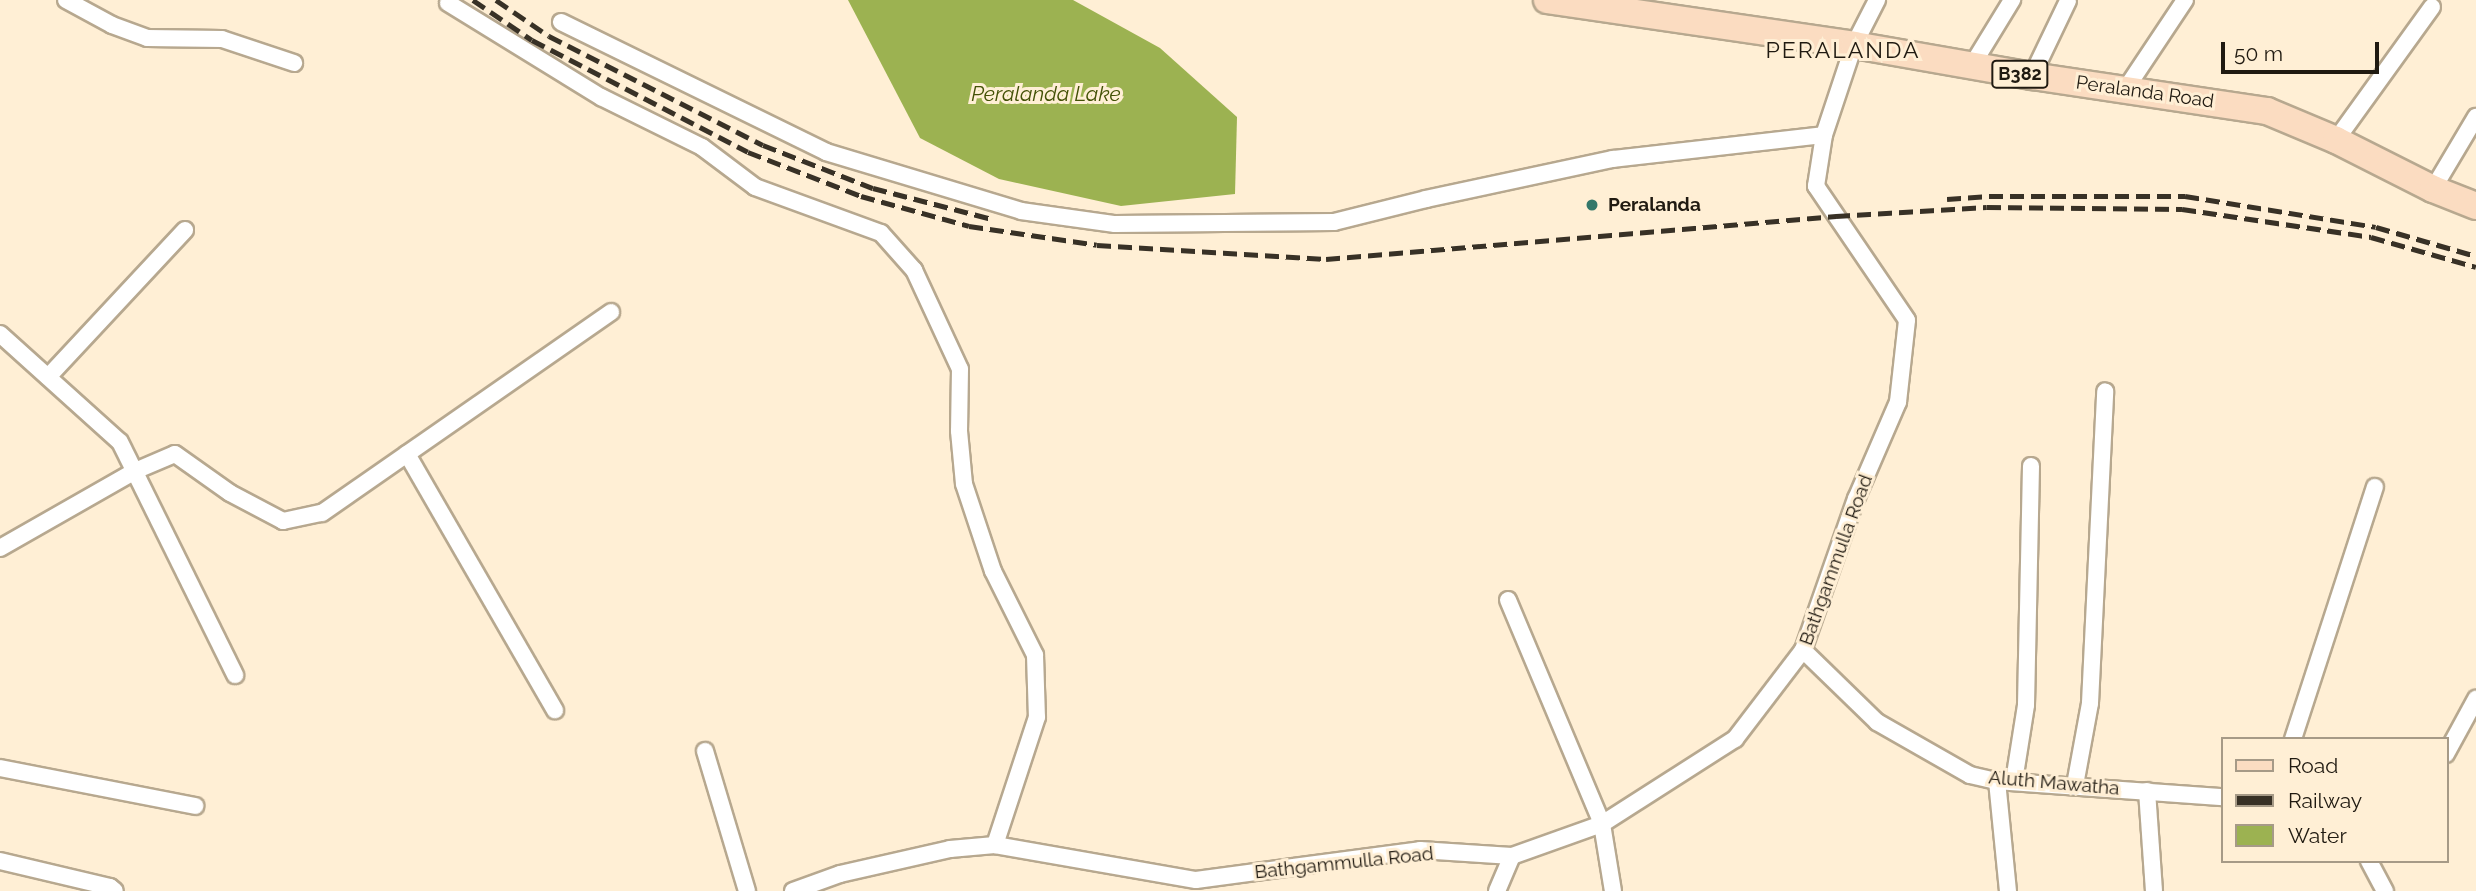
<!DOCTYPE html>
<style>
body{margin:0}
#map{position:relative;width:2476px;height:891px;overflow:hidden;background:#ffefd5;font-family:Raleway,sans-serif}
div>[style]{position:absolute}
.water>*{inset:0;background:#9cb251}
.roads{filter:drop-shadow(2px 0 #b7a88f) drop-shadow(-2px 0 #b7a88f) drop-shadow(0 2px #b7a88f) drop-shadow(0 -2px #b7a88f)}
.street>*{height:16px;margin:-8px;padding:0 8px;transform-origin:8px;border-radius:8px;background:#fff}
.primary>*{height:26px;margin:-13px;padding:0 13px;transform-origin:13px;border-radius:13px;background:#fbdcc1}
.rail>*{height:5px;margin-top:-2.5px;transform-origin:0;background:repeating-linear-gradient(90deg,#383126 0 14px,transparent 0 21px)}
.dots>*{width:19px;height:19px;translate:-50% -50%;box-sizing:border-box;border:4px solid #ffefd5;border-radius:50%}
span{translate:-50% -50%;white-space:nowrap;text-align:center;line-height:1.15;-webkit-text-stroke:6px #ffefd5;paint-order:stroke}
.shield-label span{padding:2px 5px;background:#ffefd5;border:2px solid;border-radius:5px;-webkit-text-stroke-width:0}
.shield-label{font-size:18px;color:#201a11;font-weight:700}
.street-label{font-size:19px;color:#201a11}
.poi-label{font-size:19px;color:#201a11;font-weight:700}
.left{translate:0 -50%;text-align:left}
.water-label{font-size:21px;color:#435106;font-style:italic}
.quarter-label{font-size:23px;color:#201a11;letter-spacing:2px}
.legend{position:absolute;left:2221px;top:737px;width:228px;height:126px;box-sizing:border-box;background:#ffefd5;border:2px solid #a69a87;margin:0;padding:9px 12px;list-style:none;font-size:21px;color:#201a11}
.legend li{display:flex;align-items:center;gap:14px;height:35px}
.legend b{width:35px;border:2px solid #a69a87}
.scale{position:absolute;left:2221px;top:42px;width:158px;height:32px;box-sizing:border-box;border:4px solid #201a11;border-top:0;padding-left:9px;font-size:21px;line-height:24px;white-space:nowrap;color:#201a11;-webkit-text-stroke:5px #ffefd5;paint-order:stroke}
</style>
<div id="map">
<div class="water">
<div style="clip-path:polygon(848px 0,1073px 0,1160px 48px,1237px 117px,1235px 194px,1121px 206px,999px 179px,920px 138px)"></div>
</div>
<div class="roads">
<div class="street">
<div style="left:66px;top:0;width:52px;rotate:28.5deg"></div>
<div style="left:112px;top:25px;width:37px;rotate:20deg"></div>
<div style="left:147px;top:38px;width:75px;rotate:0.8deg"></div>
<div style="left:222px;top:39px;width:76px;rotate:18.4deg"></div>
<div style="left:448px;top:3px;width:180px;rotate:31.6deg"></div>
<div style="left:601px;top:97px;width:113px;rotate:26.3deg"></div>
<div style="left:702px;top:147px;width:66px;rotate:37deg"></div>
<div style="left:755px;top:187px;width:134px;rotate:20.1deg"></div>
<div style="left:881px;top:233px;width:50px;rotate:48.3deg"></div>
<div style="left:914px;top:270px;width:109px;rotate:65.1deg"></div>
<div style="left:960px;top:369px;width:62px;rotate:90.9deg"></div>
<div style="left:959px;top:431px;width:53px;rotate:84.6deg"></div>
<div style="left:964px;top:484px;width:92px;rotate:71.6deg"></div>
<div style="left:993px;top:571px;width:94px;rotate:63.4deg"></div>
<div style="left:1035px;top:655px;width:62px;rotate:88.2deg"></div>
<div style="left:1037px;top:717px;width:135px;rotate:108.2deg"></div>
<div style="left:561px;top:22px;width:295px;rotate:26.1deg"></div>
<div style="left:826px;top:152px;width:204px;rotate:16.8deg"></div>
<div style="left:1021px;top:211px;width:95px;rotate:7.9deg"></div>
<div style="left:1115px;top:224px;width:219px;rotate:-0.5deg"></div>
<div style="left:1334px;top:222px;width:95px;rotate:-14deg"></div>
<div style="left:1426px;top:199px;width:191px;rotate:-12.1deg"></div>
<div style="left:1613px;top:159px;width:212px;rotate:-6.5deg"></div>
<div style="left:1971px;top:67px;width:79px;rotate:-58.5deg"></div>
<div style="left:2032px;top:76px;width:83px;rotate:-64.4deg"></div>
<div style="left:2125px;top:90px;width:108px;rotate:-56.3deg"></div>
<div style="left:2336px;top:140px;width:164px;rotate:-54.2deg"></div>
<div style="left:2433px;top:189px;width:84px;rotate:-59.2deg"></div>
<div style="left:0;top:334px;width:161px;rotate:42deg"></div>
<div style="left:120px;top:442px;width:260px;rotate:63.7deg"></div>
<div style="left:48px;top:377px;width:201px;rotate:-47deg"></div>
<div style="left:407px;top:454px;width:296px;rotate:60deg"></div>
<div style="left:0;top:548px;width:155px;rotate:-29.7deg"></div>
<div style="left:135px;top:471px;width:43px;rotate:-23deg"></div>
<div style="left:175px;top:454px;width:67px;rotate:35.3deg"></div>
<div style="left:230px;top:493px;width:60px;rotate:27.8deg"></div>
<div style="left:283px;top:521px;width:40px;rotate:-12deg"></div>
<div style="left:322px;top:513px;width:352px;rotate:-34.8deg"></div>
<div style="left:1508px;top:600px;width:243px;rotate:67.2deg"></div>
<div style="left:1602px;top:824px;width:68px;rotate:80.7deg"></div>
<div style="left:1803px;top:650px;width:103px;rotate:44.2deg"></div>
<div style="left:1877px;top:722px;width:107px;rotate:29.7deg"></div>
<div style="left:1970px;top:775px;width:28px;rotate:13deg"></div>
<div style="left:1997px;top:781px;width:226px;rotate:4.1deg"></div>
<div style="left:2293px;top:739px;width:265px;rotate:-72deg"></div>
<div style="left:705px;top:751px;width:146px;rotate:73.3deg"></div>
<div style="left:2446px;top:754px;width:63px;rotate:-61.4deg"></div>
<div style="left:0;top:768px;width:199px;rotate:11deg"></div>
<div style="left:1997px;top:781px;width:111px;rotate:84.3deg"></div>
<div style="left:2014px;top:781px;width:77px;rotate:-81deg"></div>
<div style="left:2026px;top:705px;width:239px;rotate:-88.8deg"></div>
<div style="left:2075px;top:785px;width:83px;rotate:-79.6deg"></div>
<div style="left:2090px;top:703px;width:312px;rotate:-87.2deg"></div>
<div style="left:2147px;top:791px;width:100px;rotate:86deg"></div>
<div style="left:0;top:861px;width:113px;rotate:13.3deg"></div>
<div style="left:110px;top:887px;width:6px;rotate:39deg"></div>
<div style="left:2369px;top:861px;width:34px;rotate:62deg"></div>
<div style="left:793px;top:891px;width:50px;rotate:-19.9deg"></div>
<div style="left:840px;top:874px;width:113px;rotate:-12.8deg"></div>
<div style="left:950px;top:849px;width:45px;rotate:-5.1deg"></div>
<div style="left:995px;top:845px;width:204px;rotate:9.9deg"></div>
<div style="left:1196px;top:880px;width:226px;rotate:-7.6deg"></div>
<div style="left:1420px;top:850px;width:92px;rotate:3.7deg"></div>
<div style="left:1512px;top:856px;width:96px;rotate:-19.6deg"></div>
<div style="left:1602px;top:824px;width:158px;rotate:-32.6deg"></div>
<div style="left:1735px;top:739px;width:112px;rotate:-52.6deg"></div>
<div style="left:1803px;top:650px;width:160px;rotate:-70.7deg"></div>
<div style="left:1856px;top:499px;width:106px;rotate:-66.6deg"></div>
<div style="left:1898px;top:402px;width:82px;rotate:-83.7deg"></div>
<div style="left:1907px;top:320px;width:162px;rotate:-124.2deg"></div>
<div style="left:1816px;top:186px;width:52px;rotate:-81.1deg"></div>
<div style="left:1824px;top:135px;width:95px;rotate:-71.6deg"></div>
<div style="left:1854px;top:45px;width:51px;rotate:-62.9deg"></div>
<div style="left:1497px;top:891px;width:38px;rotate:-67deg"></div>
</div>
<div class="primary">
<div style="left:1547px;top:0;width:310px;rotate:8.3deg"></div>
<div style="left:1854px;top:45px;width:181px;rotate:9.9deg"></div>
<div style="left:2032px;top:76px;width:238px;rotate:8.5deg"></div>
<div style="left:2267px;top:111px;width:75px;rotate:22.8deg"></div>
<div style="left:2336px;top:140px;width:109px;rotate:26.8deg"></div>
<div style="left:2433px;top:189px;width:46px;rotate:21.6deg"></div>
</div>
</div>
<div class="rail">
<div style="left:473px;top:0;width:71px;rotate:34.1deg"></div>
<div style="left:532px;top:40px;width:243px;rotate:27.4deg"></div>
<div style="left:748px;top:152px;width:121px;rotate:21.3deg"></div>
<div style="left:861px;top:196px;width:112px;rotate:15.5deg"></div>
<div style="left:969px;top:226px;width:129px;rotate:8.4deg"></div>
<div style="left:1097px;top:245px;width:229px;rotate:3.5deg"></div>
<div style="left:1326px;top:259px;width:512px;rotate:-4.82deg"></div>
<div style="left:1836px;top:216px;width:151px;rotate:-3.4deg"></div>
<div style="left:1987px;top:207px;width:195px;rotate:0.6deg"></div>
<div style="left:2182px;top:209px;width:191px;rotate:8.4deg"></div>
<div style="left:2371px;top:237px;width:109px;rotate:15.9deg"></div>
<div style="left:496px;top:0;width:64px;rotate:34.2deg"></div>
<div style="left:549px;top:36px;width:240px;rotate:27deg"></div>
<div style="left:763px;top:145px;width:118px;rotate:21.4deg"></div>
<div style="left:873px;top:188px;width:123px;rotate:14.6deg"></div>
<div style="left:1947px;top:199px;width:42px;rotate:-4.1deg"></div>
<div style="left:1989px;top:196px;width:196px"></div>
<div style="left:2185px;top:196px;width:193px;rotate:9.2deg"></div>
<div style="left:2376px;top:227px;width:104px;rotate:16.2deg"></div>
</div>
<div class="dots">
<div style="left:1592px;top:205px;background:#33776a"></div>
</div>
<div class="shield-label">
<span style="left:2020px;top:74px">B382</span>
</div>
<div class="street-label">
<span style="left:2145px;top:92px;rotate:8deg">Peralanda Road</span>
<span style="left:1836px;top:560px;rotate:-70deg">Bathgammulla Road</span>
<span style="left:2054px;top:783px;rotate:5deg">Aluth Mawatha</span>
<span style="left:1344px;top:863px;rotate:-6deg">Bathgammulla Road</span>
</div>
<div class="poi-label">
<span class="left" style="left:1608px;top:205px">Peralanda</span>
</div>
<div class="water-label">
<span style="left:1046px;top:94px">Peralanda Lake</span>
</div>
<div class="quarter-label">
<span style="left:1843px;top:50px">PERALANDA</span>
</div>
<ul class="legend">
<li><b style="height:9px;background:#fbdcc1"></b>Road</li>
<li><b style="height:9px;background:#383126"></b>Railway</li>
<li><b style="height:19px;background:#9cb251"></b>Water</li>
</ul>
<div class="scale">50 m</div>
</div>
